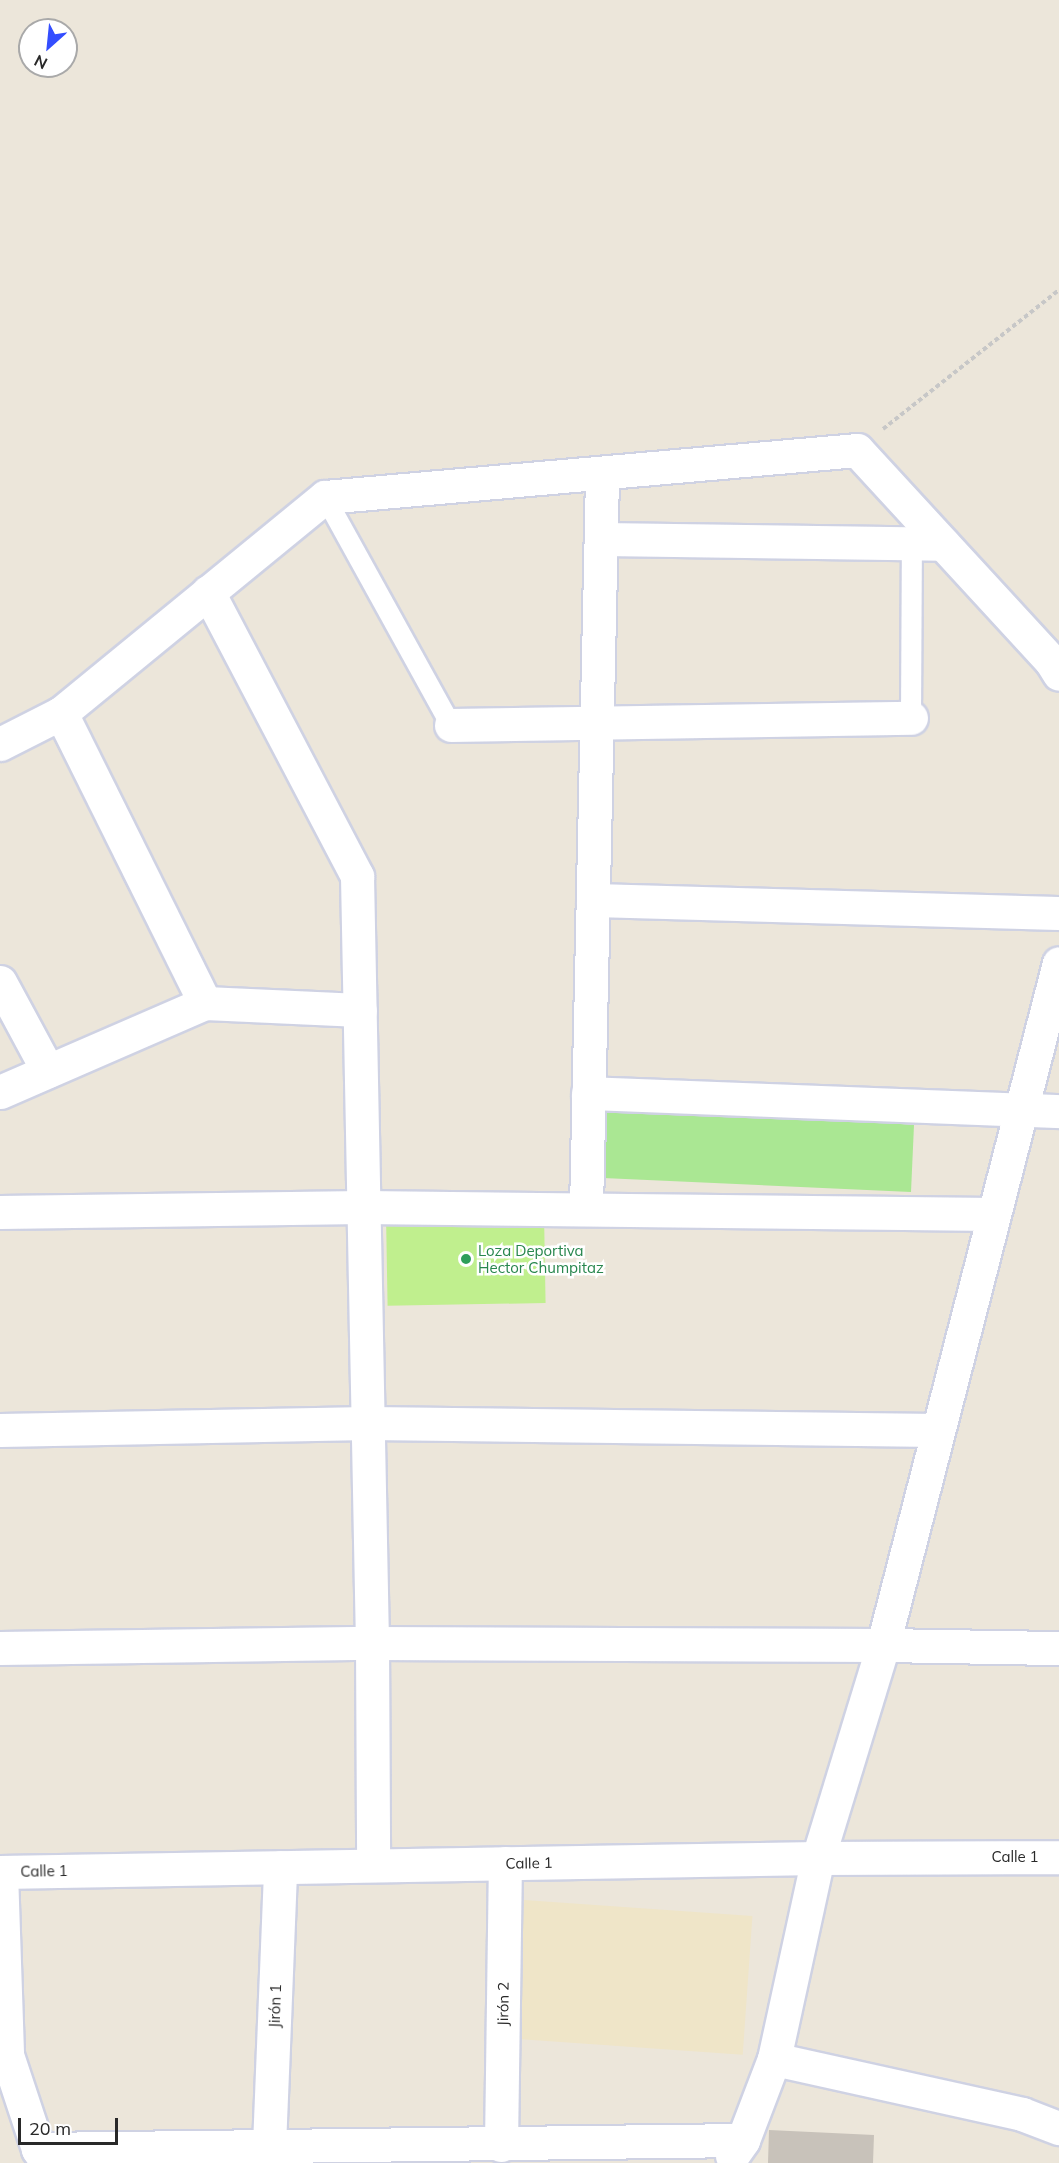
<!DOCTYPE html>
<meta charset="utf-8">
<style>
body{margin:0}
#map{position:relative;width:1059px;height:2163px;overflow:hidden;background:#ece6da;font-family:Mulish,sans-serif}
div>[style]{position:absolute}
.education>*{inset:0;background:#efe5c8;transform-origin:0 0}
.green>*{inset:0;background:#aae793}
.pitch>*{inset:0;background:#c0ef8e;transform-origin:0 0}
.building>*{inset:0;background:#c8c2ba}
.path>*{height:4px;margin-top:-2px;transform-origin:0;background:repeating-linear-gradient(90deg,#c7c7c7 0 4.5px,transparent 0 7.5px)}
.roads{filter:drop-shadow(2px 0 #cfd2e3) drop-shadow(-2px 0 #cfd2e3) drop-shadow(0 2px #cfd2e3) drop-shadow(0 -2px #cfd2e3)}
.lane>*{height:20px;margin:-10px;padding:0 10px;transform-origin:10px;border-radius:10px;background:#fff}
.street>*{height:33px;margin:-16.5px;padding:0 16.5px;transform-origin:16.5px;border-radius:16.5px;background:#fff}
.secondary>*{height:33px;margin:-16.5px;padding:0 16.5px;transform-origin:16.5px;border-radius:16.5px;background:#fff}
.dots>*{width:16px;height:16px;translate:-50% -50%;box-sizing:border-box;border:3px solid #fff;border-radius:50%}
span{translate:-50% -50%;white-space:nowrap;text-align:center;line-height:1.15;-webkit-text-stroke:5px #fff;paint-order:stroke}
.leisure-label{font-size:15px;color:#27864d}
.left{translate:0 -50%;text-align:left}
.street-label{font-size:15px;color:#292929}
.north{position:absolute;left:18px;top:18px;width:60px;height:60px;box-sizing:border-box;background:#fff;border:2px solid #a9a9a9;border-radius:50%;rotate:207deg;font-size:16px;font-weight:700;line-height:24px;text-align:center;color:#292929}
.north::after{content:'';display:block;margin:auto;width:21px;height:27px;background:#344eff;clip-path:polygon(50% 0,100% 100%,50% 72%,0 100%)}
.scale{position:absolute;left:18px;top:2118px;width:100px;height:27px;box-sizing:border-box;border:3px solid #292929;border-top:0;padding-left:8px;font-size:18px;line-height:21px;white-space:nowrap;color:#292929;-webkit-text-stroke:4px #fff;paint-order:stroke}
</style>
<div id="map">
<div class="education">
<div style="left:524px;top:1900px;width:229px;height:139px;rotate:4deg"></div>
</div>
<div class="green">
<div style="clip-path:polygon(601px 1101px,914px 1125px,911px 1192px,603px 1178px)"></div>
</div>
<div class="pitch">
<div style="left:544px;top:1213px;width:90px;height:158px;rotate:89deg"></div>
</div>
<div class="building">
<div style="clip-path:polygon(769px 2130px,874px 2135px,873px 2163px,768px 2163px)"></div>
</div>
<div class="path">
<div style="left:883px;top:429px;width:224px;rotate:-38.3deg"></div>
</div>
<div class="roads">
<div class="lane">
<div style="left:325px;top:497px;width:260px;rotate:61.1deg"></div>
<div style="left:911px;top:718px;width:174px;rotate:-89.7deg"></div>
</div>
<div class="street">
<div style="left:601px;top:539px;width:342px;rotate:0.8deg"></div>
<div style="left:208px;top:592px;width:321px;rotate:62.3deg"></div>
<div style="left:357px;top:876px;width:767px;rotate:88.88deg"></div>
<div style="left:372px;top:1643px;width:222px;rotate:89.7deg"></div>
<div style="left:61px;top:713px;width:324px;rotate:63.6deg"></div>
<div style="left:451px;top:725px;width:460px;rotate:-0.9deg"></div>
<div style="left:0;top:744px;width:68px;rotate:-26.9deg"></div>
<div style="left:61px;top:713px;width:341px;rotate:-39.3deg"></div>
<div style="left:325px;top:497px;width:534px;rotate:-5.05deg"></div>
<div style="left:857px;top:450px;width:287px;rotate:47.4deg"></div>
<div style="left:1051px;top:661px;width:15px;rotate:58deg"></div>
<div style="left:593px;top:900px;width:466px;rotate:1.6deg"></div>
<div style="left:0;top:982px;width:101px;rotate:61.7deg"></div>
<div style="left:0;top:1092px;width:223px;rotate:-23.5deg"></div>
<div style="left:205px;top:1003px;width:155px;rotate:2.6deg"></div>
<div style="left:588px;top:1093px;width:471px;rotate:2.2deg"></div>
<div style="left:586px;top:1209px;width:736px;rotate:-88.75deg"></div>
<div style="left:0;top:1212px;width:363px;rotate:-0.8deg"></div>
<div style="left:363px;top:1207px;width:631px;rotate:0.64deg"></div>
<div style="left:0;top:1430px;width:368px;rotate:-1.1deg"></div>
<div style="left:368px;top:1423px;width:570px;rotate:0.7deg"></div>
<div style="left:0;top:1648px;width:372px;rotate:-0.8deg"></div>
<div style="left:372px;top:1643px;width:511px;rotate:0.22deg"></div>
<div style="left:883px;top:1645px;width:704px;rotate:-75.53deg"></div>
<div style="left:1px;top:1872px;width:183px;rotate:88.1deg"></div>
<div style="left:7px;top:2055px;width:99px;rotate:71.7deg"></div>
<div style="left:38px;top:2149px;width:17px;rotate:57deg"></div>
<div style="left:774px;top:2059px;width:254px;rotate:12.5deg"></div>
<div style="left:1022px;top:2114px;width:40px;rotate:21deg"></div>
<div style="left:501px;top:2145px;width:282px;rotate:-89.2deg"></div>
<div style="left:269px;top:2146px;width:279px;rotate:-87.7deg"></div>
<div style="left:38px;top:2149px;width:705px;rotate:-0.73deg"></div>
<div style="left:732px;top:2156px;width:19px;rotate:-55deg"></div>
<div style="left:743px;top:2140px;width:87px;rotate:-69.1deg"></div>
<div style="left:774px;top:2059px;width:206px;rotate:-77.7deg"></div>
<div style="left:818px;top:1858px;width:241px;rotate:-0.2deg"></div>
</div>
<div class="secondary">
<div style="left:0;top:1872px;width:818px;rotate:-0.98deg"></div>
<div style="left:818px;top:1858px;width:223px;rotate:-73deg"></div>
<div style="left:883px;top:1645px;width:176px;rotate:1deg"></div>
</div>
</div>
<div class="dots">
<div style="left:466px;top:1259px;background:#2e9e5b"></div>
</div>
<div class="leisure-label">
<span class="left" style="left:478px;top:1259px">Loza Deportiva<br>Hector Chumpitaz</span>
</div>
<div class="street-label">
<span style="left:1015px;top:1857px">Calle 1</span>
<span style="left:529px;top:1863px;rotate:-1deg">Calle 1</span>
<span style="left:44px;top:1871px;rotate:-1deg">Calle 1</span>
<span style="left:503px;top:2004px;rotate:-89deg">Jirón 2</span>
<span style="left:275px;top:2006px;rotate:-88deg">Jirón 1</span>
</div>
<div class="north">N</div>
<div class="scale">20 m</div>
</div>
